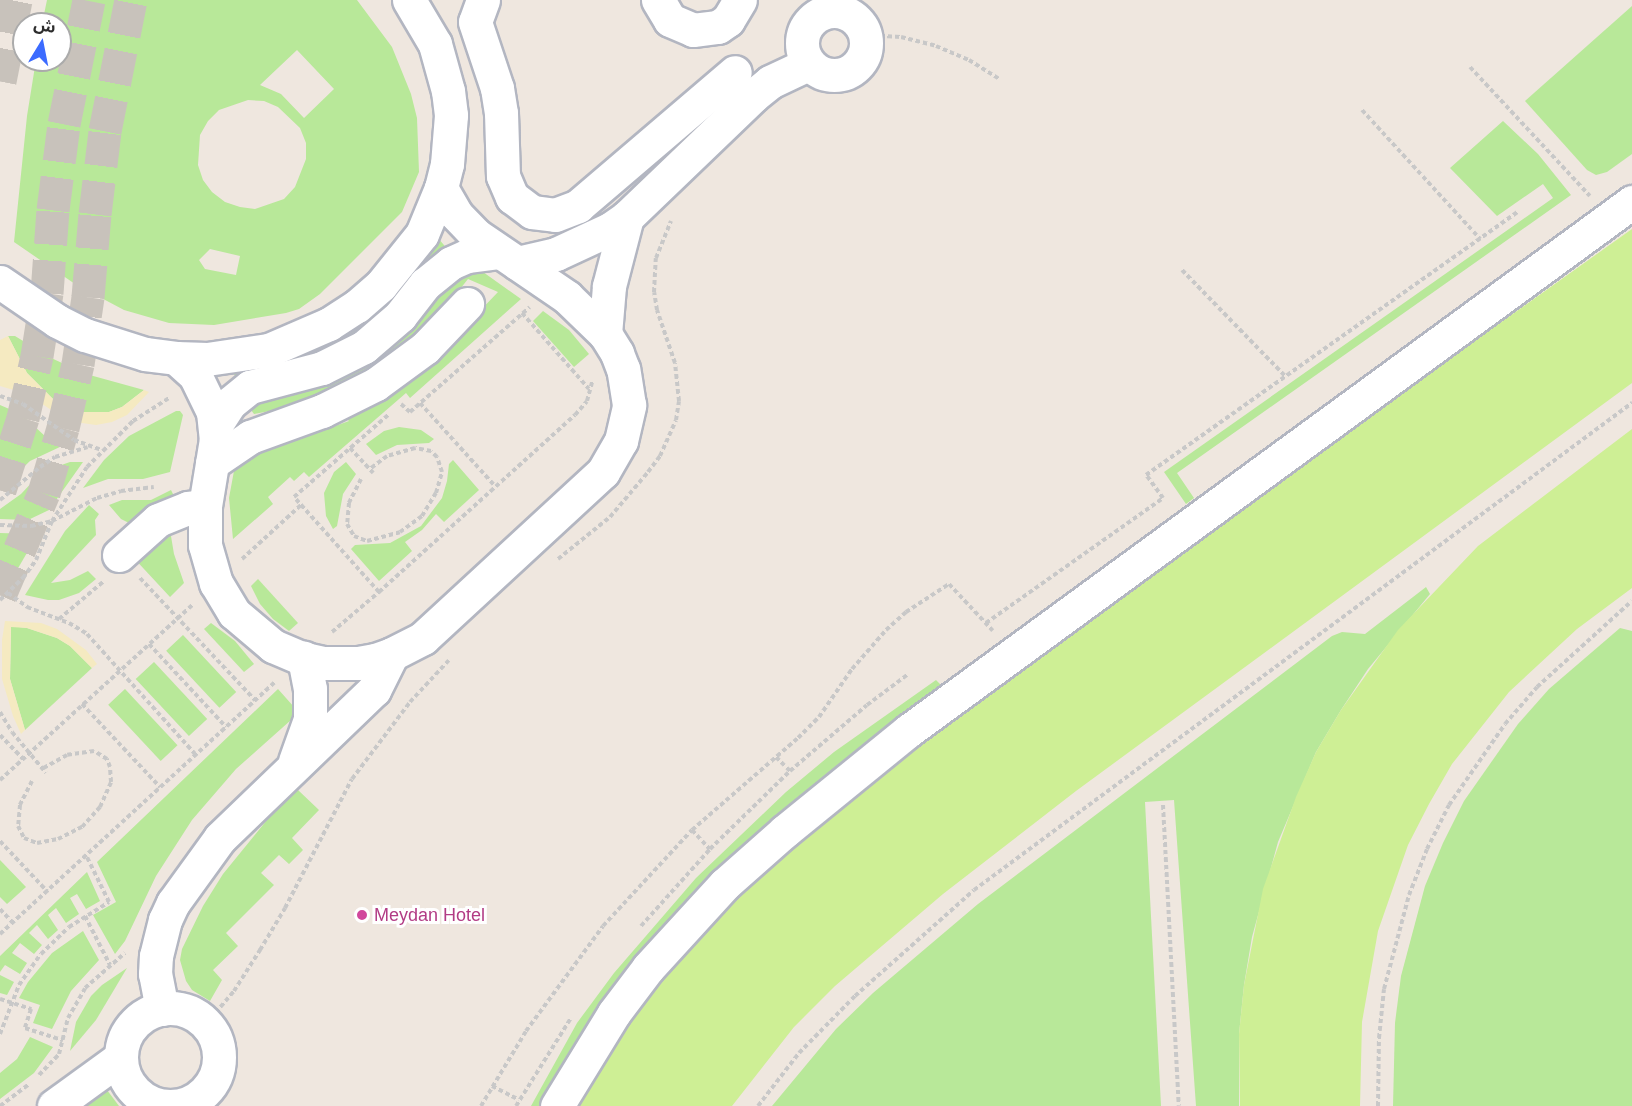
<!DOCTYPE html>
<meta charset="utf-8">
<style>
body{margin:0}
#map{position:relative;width:1632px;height:1106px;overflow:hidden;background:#efe7df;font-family:Arial,"Noto Sans Arabic",sans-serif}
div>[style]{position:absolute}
.green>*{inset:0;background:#b8e899;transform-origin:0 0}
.sand>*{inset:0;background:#f5eac1}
.pitch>*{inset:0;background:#ceef95}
.minor-tunnel>*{height:33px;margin-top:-16.5px;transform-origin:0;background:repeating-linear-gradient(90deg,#c8c2bb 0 33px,transparent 0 49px)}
.path>*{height:4px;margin-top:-2px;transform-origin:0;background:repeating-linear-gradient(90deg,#c8c8c8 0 4.5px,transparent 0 7.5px)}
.roads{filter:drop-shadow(2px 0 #b3b6c1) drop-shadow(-2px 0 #b3b6c1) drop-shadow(0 2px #b3b6c1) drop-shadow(0 -2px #b3b6c1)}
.minor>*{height:33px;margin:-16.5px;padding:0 16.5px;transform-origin:16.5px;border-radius:16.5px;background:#fff}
.minor>.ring{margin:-16.5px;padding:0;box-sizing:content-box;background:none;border:33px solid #fff;border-radius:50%}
.dots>*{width:16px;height:16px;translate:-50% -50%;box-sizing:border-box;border:3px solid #fff;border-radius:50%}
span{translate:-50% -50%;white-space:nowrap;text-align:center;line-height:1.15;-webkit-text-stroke:6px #fff;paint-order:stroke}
.hotel-label{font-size:18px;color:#b23c85}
.left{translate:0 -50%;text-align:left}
.north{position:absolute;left:12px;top:12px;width:60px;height:60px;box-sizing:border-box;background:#fff;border:2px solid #ababab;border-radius:50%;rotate:10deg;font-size:16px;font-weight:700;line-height:24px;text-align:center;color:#2d2d2d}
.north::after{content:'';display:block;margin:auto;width:21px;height:27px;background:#3c6bff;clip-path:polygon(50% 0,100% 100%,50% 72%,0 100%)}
</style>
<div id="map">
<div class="green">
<div style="clip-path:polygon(evenodd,47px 0,357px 0,392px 47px,411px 94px,417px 118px,419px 172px,402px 212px,320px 294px,299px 309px,286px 313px,214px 325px,169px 323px,124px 310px,75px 284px,14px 242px,27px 116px,36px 60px,60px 60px,60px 24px,42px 24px,47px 0,297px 50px,334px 89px,304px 118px,281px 94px,260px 85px,297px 50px,47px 0,248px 100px,264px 101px,278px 107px,300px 128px,306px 143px,306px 159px,295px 187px,284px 199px,255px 209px,240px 207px,225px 202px,212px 192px,203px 180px,198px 165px,200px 135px,208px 121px,219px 110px,248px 100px,47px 0,210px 249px,240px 256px,236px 275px,205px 269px,199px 260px,210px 249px)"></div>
<div style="clip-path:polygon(1632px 6px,1632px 154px,1607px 172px,1596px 175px,1587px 170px,1525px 101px)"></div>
<div style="clip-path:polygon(1503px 121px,1538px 154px,1571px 195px,1177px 473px,1194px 498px,1186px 504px,1164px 472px,1553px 198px,1543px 184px,1497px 216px,1450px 168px)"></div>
<div style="clip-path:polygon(437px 237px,450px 252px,373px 322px,333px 347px,240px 384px,232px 371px,295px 357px,334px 340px,369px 317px,400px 288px)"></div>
<div style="clip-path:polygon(473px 268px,483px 272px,521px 299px,410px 398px,406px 393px,309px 477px,304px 472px,294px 481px,290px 477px,268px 497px,273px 504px,233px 539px,229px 498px,236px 460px,298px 435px,324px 430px,349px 421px,344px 416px,475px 316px,498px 292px,468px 279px,433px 323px,366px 376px,286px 408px,254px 414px,248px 406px)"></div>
<div style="clip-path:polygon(543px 311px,569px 330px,589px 354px,574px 367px,533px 321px)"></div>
<div style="clip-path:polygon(8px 336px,15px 336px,49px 357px,86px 374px,144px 390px,122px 407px,109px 412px,82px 412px,68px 409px,56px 402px,27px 373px)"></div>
<div style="clip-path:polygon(0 405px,21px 414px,46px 437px,62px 446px,30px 461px,0 490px)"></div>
<div style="clip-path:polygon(176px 411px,180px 411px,183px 415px,170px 472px,143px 479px,108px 479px,83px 488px,104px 460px,129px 436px)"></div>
<div style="clip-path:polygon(399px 427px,421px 430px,434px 439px,429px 443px,397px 445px,376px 455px,366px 444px,384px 431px)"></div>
<div style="clip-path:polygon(453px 460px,479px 490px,444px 522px,436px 514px,422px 530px,405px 542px,412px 551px,379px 581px,351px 549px,355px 545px,390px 543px,421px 526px,442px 498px,447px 481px,449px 464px)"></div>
<div style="clip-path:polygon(70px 462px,83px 462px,49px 510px,28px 520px,0 519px,0 509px,21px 494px,37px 477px,47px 470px)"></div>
<div style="clip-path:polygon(346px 462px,356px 474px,343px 494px,337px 526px,333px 529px,326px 516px,324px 493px,334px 472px)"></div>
<div style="clip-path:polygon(171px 490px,174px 496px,131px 524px,121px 519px,109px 505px,122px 500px,151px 500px)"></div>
<div style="clip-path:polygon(89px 505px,99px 514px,95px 520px,96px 535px,51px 583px,70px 580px,88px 571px,96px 579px,79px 593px,59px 600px,48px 600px,25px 595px,65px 531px)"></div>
<div style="clip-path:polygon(169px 524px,174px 554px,184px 583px,170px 597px,131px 555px)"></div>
<div style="clip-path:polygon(0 533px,32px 534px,35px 539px,17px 570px,0 586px)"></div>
<div style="clip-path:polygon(258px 579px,298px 623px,289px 631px,273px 619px,260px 604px,251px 586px)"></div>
<div style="clip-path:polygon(1426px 587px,1430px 594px,1368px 669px,1341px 710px,1316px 752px,1278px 842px,1252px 937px,1244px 985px,1239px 1034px,1239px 1106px,1196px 1106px,1174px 800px,1145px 802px,1161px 1106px,772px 1106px,836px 1029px,873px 993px,978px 904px,1332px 636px,1342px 632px,1365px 634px)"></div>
<div style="clip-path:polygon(211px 623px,235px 641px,254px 664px,244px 672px,204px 629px)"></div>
<div style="clip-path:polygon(11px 626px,27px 628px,57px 638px,70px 646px,92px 668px,25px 730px,10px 679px)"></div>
<div style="clip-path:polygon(1620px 628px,1632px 631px,1632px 1106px,1393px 1106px,1395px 1023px,1401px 976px,1425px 886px,1443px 843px,1464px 801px,1518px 724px,1549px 689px)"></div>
<div style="left:183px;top:635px;width:78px;height:23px;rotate:47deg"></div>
<div style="left:154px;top:662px;width:78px;height:25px;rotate:47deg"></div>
<div style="clip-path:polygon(936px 680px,941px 685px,795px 800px,708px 878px,631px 965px,594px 1014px,540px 1106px,531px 1106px,577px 1023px,614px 973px,696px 878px,786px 792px,834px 752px)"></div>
<div style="left:125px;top:689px;width:77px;height:23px;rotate:47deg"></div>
<div style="clip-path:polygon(278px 689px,294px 707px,291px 720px,236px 769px,192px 820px,156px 876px,125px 941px,115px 954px,93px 915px,116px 902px,97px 862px)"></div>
<div style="clip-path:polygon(298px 790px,319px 810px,292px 838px,303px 850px,289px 864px,279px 855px,261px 873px,274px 885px,226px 933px,238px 946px,213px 970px,222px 980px,210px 1001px,192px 990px,186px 981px,180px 960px,182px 949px,203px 906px,223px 874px,271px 815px)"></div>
<div style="clip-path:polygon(0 860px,26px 887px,7px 904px,0 897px)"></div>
<div style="clip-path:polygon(87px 872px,100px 901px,86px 909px,77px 894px,70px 898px,79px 914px,66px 923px,56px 908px,48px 915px,58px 930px,48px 939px,37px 925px,29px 933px,42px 945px,34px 954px,20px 943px,12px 953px,27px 963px,20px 974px,5px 965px,0 972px,0 956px)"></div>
<div style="clip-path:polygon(83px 931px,99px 960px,71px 991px,52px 1029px,33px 1023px,40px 1005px,19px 998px,28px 982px,52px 953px)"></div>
<div style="clip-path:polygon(127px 968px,96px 1020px,70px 1051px,76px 1022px,91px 996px,102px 985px)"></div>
<div style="clip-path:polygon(0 975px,14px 982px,7px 995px,0 993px)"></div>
<div style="clip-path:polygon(30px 1037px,53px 1047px,34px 1073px,0 1099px,0 1073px,17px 1059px)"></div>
<div style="clip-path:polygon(107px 1090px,119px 1106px,87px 1106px)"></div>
</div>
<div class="sand">
<div style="clip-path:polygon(8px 336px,27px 373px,56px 402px,68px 409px,82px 412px,109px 412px,122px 407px,144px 390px,149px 392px,127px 415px,112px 422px,96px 425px,68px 421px,27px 394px,0 386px,0 340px)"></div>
<div style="clip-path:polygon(5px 621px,41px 623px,57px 629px,86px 650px,97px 664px,92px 668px,70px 646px,57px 638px,27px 628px,11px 627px,10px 679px,25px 730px,21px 734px,13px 716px,2px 679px,2px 640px)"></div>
</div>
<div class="pitch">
<div style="clip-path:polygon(1632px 229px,1632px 383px,1076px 791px,943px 894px,835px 986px,794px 1027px,732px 1106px,573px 1106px,604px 1052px,678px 954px,764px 867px,917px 743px,1075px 626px)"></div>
<div style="clip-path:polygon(1632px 429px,1632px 588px,1577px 629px,1509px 692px,1452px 764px,1429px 804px,1408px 845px,1378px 931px,1362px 1022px,1360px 1106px,1240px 1106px,1239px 1034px,1244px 985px,1263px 889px,1296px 797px,1316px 752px,1341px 710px,1398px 630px,1478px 546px)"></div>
</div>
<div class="minor-tunnel">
<div style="left:0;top:81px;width:83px;rotate:-78.8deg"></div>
<div style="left:0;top:490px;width:76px;rotate:-72.3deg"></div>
<div style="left:23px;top:418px;width:64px;rotate:-77.3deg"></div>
<div style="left:37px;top:356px;width:64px;rotate:-81deg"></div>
<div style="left:47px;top:293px;width:83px;rotate:-85.9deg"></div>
<div style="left:53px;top:210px;width:87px;rotate:-82.7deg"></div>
<div style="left:64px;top:124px;width:126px;rotate:-78.6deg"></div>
<div style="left:0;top:595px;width:111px;rotate:-66.7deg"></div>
<div style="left:44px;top:493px;width:68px;rotate:-73.7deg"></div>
<div style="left:63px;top:428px;width:66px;rotate:-76.8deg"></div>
<div style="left:78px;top:364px;width:68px;rotate:-81.5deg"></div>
<div style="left:88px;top:297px;width:83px;rotate:-85.2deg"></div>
<div style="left:95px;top:214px;width:84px;rotate:-83.1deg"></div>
<div style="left:105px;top:131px;width:134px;rotate:-78.8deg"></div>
</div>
<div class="path">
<div style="left:865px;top:35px;width:36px;rotate:3deg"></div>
<div style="left:901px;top:37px;width:36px;rotate:14deg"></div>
<div style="left:936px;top:46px;width:36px;rotate:23deg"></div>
<div style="left:969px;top:60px;width:36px;rotate:32deg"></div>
<div style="left:1470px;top:67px;width:176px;rotate:47.1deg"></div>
<div style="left:1362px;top:110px;width:175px;rotate:47.5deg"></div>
<div style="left:1182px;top:270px;width:148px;rotate:45.8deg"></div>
<div style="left:522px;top:313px;width:101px;rotate:48.6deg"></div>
<div style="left:0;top:396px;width:24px;rotate:19deg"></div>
<div style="left:23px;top:404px;width:62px;rotate:35.2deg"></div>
<div style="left:74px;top:440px;width:29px;rotate:20deg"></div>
<div style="left:420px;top:403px;width:112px;rotate:47.9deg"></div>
<div style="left:401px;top:404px;width:12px;rotate:42deg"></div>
<div style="left:410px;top:412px;width:159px;rotate:-41.2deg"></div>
<div style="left:350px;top:448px;width:34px;rotate:47deg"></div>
<div style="left:361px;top:479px;width:27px;rotate:117deg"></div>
<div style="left:349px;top:503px;width:21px;rotate:95deg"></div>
<div style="left:347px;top:524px;width:14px;rotate:60deg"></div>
<div style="left:354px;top:536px;width:14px;rotate:21deg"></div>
<div style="left:367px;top:541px;width:34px;rotate:-15deg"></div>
<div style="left:400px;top:532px;width:27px;rotate:-36deg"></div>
<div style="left:422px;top:516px;width:27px;rotate:-59deg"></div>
<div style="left:436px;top:493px;width:22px;rotate:-74deg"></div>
<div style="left:442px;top:472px;width:16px;rotate:-108deg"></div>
<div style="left:437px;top:457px;width:8px;rotate:-135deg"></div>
<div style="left:431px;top:451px;width:16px;rotate:-169deg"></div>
<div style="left:415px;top:448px;width:29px;rotate:164deg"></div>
<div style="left:387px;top:456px;width:21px;rotate:143deg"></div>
<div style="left:0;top:500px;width:52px;rotate:-39.5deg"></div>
<div style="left:40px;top:467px;width:18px;rotate:-34deg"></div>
<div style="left:55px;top:457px;width:34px;rotate:-17deg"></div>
<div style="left:0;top:525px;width:31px;rotate:2deg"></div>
<div style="left:31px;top:526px;width:22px;rotate:-13deg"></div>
<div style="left:52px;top:521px;width:51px;rotate:-27.1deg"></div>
<div style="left:97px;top:498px;width:25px;rotate:-16deg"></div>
<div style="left:121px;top:491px;width:33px;rotate:-7deg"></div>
<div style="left:242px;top:559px;width:80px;rotate:-42.5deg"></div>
<div style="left:558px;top:559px;width:67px;rotate:-38.9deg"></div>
<div style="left:610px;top:517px;width:59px;rotate:-49.8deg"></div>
<div style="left:648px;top:472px;width:20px;rotate:-53deg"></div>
<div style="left:660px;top:456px;width:39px;rotate:-66deg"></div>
<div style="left:676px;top:420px;width:19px;rotate:-81deg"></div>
<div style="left:679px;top:401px;width:38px;rotate:-96deg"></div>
<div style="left:675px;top:363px;width:56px;rotate:-108.8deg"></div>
<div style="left:657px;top:310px;width:18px;rotate:-99deg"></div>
<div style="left:654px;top:292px;width:34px;rotate:-87deg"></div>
<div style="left:656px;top:258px;width:40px;rotate:-68deg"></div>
<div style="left:140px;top:578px;width:168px;rotate:46.7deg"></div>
<div style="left:379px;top:592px;width:127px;rotate:-131.8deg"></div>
<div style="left:294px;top:497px;width:126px;rotate:-41.1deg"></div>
<div style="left:8px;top:593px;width:24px;rotate:36deg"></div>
<div style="left:27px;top:607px;width:45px;rotate:20.9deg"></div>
<div style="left:69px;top:623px;width:21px;rotate:31deg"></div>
<div style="left:87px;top:634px;width:161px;rotate:48deg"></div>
<div style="left:0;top:600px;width:32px;rotate:-44deg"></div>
<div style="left:23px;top:578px;width:22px;rotate:-54deg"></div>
<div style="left:36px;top:560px;width:42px;rotate:-67.7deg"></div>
<div style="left:52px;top:521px;width:64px;rotate:-57.1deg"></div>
<div style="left:87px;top:467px;width:65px;rotate:-45deg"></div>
<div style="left:133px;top:421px;width:43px;rotate:-32.6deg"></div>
<div style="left:59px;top:619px;width:59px;rotate:-40.2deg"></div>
<div style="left:986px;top:623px;width:217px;rotate:-35.2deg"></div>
<div style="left:1163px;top:498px;width:29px;rotate:-126deg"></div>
<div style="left:1146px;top:475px;width:456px;rotate:-35.3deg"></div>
<div style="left:332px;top:632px;width:62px;rotate:-40.4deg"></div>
<div style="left:379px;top:592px;width:264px;rotate:-42.1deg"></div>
<div style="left:575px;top:415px;width:18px;rotate:-49deg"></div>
<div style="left:587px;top:401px;width:20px;rotate:-75deg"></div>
<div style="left:149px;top:644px;width:113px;rotate:47.1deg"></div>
<div style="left:82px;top:704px;width:114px;rotate:46.8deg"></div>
<div style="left:0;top:712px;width:23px;rotate:59deg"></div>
<div style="left:12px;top:732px;width:53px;rotate:50.3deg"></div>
<div style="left:0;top:735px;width:33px;rotate:46deg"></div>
<div style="left:776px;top:757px;width:20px;rotate:45deg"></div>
<div style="left:0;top:780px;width:260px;rotate:-42.3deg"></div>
<div style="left:32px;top:781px;width:27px;rotate:117deg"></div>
<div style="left:20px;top:805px;width:21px;rotate:95deg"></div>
<div style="left:18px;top:826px;width:13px;rotate:63deg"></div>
<div style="left:24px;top:838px;width:14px;rotate:21deg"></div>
<div style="left:37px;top:843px;width:21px;rotate:-11deg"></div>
<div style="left:58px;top:839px;width:27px;rotate:-27deg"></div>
<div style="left:82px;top:827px;width:27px;rotate:-48deg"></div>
<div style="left:100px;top:807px;width:27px;rotate:-66deg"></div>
<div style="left:111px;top:782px;width:15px;rotate:-94deg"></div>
<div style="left:110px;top:767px;width:9px;rotate:-111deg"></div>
<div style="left:107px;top:759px;width:15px;rotate:-148deg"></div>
<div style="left:94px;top:751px;width:27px;rotate:172deg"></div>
<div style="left:67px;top:755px;width:29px;rotate:151deg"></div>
<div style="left:1163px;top:805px;width:301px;rotate:87deg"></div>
<div style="left:692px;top:830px;width:26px;rotate:47deg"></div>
<div style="left:0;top:841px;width:69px;rotate:46.8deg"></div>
<div style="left:0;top:909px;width:19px;rotate:47deg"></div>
<div style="left:85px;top:916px;width:55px;rotate:63deg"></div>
<div style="left:641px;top:926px;width:103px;rotate:-48.1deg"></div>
<div style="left:710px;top:849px;width:112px;rotate:-44.3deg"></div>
<div style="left:790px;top:771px;width:101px;rotate:-40.6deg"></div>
<div style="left:867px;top:705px;width:50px;rotate:-36.9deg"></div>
<div style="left:0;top:934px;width:374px;rotate:-42.5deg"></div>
<div style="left:0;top:999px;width:33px;rotate:18deg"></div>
<div style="left:31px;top:1009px;width:20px;rotate:108deg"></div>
<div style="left:25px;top:1028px;width:40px;rotate:18deg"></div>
<div style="left:206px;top:1024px;width:43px;rotate:-49.7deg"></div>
<div style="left:234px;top:991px;width:49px;rotate:-57.6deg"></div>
<div style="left:260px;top:950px;width:49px;rotate:-59.2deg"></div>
<div style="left:285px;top:908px;width:145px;rotate:-62.6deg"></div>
<div style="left:352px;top:779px;width:96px;rotate:-53deg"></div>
<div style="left:410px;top:702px;width:57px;rotate:-47.1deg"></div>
<div style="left:0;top:1034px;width:53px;rotate:-68.8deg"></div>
<div style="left:19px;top:985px;width:38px;rotate:-55deg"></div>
<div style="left:41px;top:954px;width:39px;rotate:-44deg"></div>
<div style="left:69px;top:927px;width:47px;rotate:-32deg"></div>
<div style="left:109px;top:902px;width:52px;rotate:-116.1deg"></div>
<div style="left:39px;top:1075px;width:29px;rotate:-46deg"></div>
<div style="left:59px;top:1054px;width:37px;rotate:-76deg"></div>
<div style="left:68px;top:1018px;width:34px;rotate:-60deg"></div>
<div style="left:85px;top:988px;width:53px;rotate:-41.2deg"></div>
<div style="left:492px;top:1086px;width:30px;rotate:27deg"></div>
<div style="left:0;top:1106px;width:36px;rotate:-37deg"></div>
<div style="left:481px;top:1106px;width:87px;rotate:-59deg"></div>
<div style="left:526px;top:1031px;width:130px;rotate:-53.7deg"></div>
<div style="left:603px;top:926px;width:131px;rotate:-47.2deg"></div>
<div style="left:692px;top:830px;width:140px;rotate:-41deg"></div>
<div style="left:798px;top:738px;width:30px;rotate:-45deg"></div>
<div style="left:819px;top:717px;width:58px;rotate:-55.5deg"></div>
<div style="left:852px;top:669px;width:52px;rotate:-48.9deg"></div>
<div style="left:886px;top:630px;width:27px;rotate:-42deg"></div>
<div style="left:906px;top:612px;width:51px;rotate:-33.1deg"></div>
<div style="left:949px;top:584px;width:64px;rotate:46.9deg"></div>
<div style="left:516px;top:1106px;width:104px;rotate:-58deg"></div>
<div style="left:758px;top:1106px;width:67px;rotate:-52.3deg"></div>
<div style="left:799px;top:1053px;width:80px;rotate:-45.5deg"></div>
<div style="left:855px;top:996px;width:159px;rotate:-41.7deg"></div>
<div style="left:974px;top:890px;width:819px;rotate:-36.51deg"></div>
<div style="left:1378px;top:1106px;width:68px;rotate:-89.2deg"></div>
<div style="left:1379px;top:1038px;width:49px;rotate:-84.2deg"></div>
<div style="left:1384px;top:989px;width:97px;rotate:-75.1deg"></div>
<div style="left:1409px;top:895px;width:49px;rotate:-68.6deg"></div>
<div style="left:1427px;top:849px;width:49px;rotate:-63.4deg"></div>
<div style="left:1449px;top:805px;width:98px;rotate:-55.3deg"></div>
<div style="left:1505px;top:724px;width:49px;rotate:-49.1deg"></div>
<div style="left:1537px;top:687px;width:128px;rotate:-42.2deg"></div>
</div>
<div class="roads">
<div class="minor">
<div style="left:483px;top:0;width:23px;rotate:110deg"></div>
<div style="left:475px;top:22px;width:70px;rotate:71.6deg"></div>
<div style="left:497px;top:88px;width:25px;rotate:81deg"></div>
<div style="left:501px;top:113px;width:63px;rotate:88.2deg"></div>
<div style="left:503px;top:176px;width:23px;rotate:67deg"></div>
<div style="left:512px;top:197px;width:25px;rotate:37deg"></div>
<div style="left:532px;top:212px;width:23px;rotate:7deg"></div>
<div style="left:555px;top:215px;width:25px;rotate:-21deg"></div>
<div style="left:578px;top:206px;width:206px;rotate:-40.5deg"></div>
<div style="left:658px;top:0;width:23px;rotate:59deg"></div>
<div style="left:670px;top:20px;width:25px;rotate:23deg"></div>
<div style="left:693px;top:30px;width:25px;rotate:-7deg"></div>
<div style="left:718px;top:27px;width:12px;rotate:-35deg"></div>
<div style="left:728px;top:20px;width:23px;rotate:-59deg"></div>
<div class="ring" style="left:802px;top:11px;width:31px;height:31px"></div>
<div style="left:517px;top:263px;width:40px;rotate:-13deg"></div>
<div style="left:556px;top:254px;width:60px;rotate:-24.8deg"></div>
<div style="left:610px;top:229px;width:21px;rotate:-35deg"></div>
<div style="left:627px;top:217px;width:175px;rotate:-43.8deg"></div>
<div style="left:753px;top:96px;width:22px;rotate:-39deg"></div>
<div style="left:770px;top:82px;width:42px;rotate:-25.3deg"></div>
<div style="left:0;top:282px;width:69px;rotate:34.4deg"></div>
<div style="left:57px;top:321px;width:31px;rotate:27deg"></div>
<div style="left:85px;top:335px;width:63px;rotate:17.6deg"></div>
<div style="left:145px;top:354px;width:31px;rotate:7deg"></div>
<div style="left:176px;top:358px;width:31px;rotate:2deg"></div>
<div style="left:207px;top:359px;width:63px;rotate:-8.3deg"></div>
<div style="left:269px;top:350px;width:65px;rotate:-23.4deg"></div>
<div style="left:329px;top:324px;width:33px;rotate:-33deg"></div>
<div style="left:357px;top:306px;width:32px;rotate:-41deg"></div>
<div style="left:381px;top:285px;width:65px;rotate:-51.2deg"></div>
<div style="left:422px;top:234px;width:50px;rotate:-67.6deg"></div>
<div style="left:441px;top:188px;width:25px;rotate:-76deg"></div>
<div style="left:447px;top:164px;width:49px;rotate:-85.3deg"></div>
<div style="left:451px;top:115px;width:24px;rotate:-97deg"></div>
<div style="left:448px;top:91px;width:49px;rotate:-105.5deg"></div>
<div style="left:435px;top:44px;width:51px;rotate:-120.6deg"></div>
<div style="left:605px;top:334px;width:48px;rotate:-85.2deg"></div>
<div style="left:609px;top:286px;width:71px;rotate:-75.4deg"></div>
<div style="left:176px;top:358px;width:25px;rotate:42deg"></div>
<div style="left:195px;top:375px;width:41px;rotate:64.1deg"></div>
<div style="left:213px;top:412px;width:27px;rotate:84deg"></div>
<div style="left:216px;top:439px;width:68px;rotate:99.3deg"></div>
<div style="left:205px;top:506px;width:39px;rotate:90deg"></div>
<div style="left:205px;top:545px;width:40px;rotate:74deg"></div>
<div style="left:216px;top:583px;width:35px;rotate:59deg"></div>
<div style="left:234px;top:613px;width:51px;rotate:40.2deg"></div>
<div style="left:273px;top:646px;width:30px;rotate:23deg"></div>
<div style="left:301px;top:658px;width:22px;rotate:13deg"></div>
<div style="left:322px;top:663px;width:36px"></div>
<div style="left:358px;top:663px;width:17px;rotate:-10deg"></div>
<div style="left:375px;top:660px;width:18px;rotate:-19deg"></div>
<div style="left:392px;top:654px;width:35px;rotate:-27deg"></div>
<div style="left:423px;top:638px;width:245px;rotate:-42.7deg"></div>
<div style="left:603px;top:472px;width:36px;rotate:-60deg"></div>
<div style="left:621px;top:441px;width:37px;rotate:-77deg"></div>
<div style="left:629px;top:405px;width:36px;rotate:-99deg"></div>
<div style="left:623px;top:369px;width:17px;rotate:-111deg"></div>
<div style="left:617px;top:353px;width:22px;rotate:-122deg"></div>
<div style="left:605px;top:334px;width:53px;rotate:-135.8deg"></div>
<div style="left:567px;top:297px;width:110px;rotate:-145.7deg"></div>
<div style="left:476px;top:235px;width:29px;rotate:-134deg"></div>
<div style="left:456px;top:214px;width:30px;rotate:-120deg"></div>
<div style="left:215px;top:426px;width:27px;rotate:-57deg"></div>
<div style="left:230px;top:403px;width:26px;rotate:-39deg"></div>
<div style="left:250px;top:387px;width:74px;rotate:-14.8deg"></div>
<div style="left:322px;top:368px;width:47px;rotate:-26.6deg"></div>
<div style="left:364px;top:347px;width:48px;rotate:-40.7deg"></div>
<div style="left:400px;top:316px;width:41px;rotate:-52deg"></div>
<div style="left:425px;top:284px;width:33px;rotate:-39deg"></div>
<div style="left:451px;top:263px;width:17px;rotate:-24deg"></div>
<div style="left:467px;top:256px;width:33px;rotate:-7deg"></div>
<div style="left:212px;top:463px;width:46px;rotate:-34.4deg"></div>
<div style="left:250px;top:437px;width:77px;rotate:-19.9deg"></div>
<div style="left:322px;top:411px;width:60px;rotate:-26.6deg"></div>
<div style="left:376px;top:384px;width:61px;rotate:-36.3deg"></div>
<div style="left:425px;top:348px;width:61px;rotate:-46.3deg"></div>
<div style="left:119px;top:555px;width:52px;rotate:-41.9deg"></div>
<div style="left:158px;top:520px;width:32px;rotate:-22deg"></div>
<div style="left:188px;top:508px;width:17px;rotate:-7deg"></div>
<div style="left:295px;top:761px;width:45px;rotate:-70.3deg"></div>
<div style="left:310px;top:719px;width:30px;rotate:-90deg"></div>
<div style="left:310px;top:689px;width:32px;rotate:-101deg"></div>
<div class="ring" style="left:121px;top:1008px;width:65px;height:65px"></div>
<div style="left:162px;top:1009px;width:36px;rotate:-101deg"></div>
<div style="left:155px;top:974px;width:18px;rotate:-87deg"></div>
<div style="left:156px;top:956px;width:37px;rotate:-76deg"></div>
<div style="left:165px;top:920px;width:19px;rotate:-65deg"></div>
<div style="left:173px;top:903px;width:80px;rotate:-54.1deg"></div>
<div style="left:220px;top:838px;width:214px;rotate:-43.9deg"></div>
<div style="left:374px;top:690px;width:40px;rotate:-63.4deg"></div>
<div style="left:54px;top:1106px;width:82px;rotate:-36deg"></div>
<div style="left:557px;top:1106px;width:109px;rotate:-58.5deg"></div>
<div style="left:614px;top:1013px;width:56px;rotate:-52.9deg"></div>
<div style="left:648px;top:968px;width:114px;rotate:-47.5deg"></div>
<div style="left:725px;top:884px;width:80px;rotate:-41.5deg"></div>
<div style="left:785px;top:831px;width:159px;rotate:-39.1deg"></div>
<div style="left:908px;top:731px;width:897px;rotate:-36.15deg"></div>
</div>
</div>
<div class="dots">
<div style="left:362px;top:915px;background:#d1479c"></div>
</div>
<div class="hotel-label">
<span class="left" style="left:374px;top:915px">Meydan Hotel</span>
</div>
<div class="north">ش</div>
</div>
